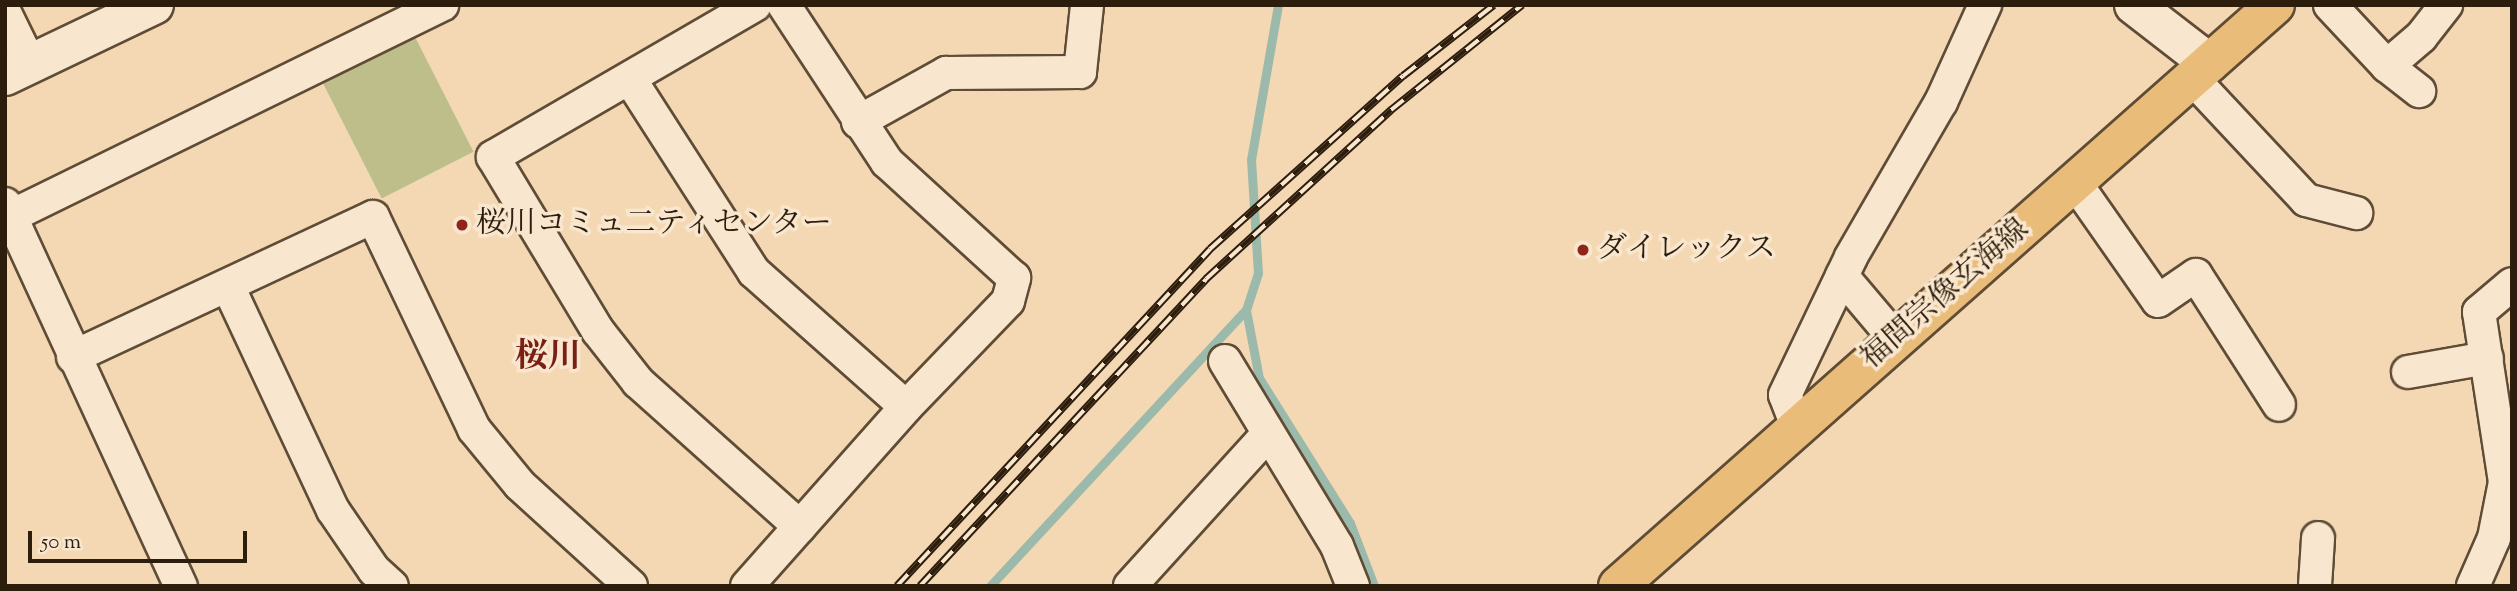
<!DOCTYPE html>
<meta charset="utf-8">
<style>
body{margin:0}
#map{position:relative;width:2517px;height:591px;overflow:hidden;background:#f4d8b3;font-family:"Sorts Mill Goudy","Noto Serif JP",serif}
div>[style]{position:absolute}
.green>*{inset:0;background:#bebe8b;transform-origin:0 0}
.stream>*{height:9px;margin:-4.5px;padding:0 4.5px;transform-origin:4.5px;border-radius:4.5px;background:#9cbaab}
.roads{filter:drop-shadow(2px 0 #5f4c36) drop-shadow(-2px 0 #5f4c36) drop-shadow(0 2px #5f4c36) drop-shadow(0 -2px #5f4c36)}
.minor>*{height:32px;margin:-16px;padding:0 16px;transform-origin:16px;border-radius:16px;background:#f8e6ce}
.tertiary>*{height:38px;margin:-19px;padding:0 19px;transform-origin:19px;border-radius:19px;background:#f8e6ce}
.secondary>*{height:38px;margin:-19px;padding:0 19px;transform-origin:19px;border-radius:19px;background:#f8e6ce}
.primary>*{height:38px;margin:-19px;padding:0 19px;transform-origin:19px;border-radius:19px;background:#eabc7a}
.rail>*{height:8px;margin-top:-4px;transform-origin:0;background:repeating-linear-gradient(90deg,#f8e6ce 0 16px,#2d1d0d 0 32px);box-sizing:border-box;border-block:2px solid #2d1d0d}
.dots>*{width:19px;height:19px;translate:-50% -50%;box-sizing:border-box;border:4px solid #f8e6ce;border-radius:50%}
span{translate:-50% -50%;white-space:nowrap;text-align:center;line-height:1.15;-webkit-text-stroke:7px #f8e6ce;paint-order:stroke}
.poi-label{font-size:30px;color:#2d1d0d}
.left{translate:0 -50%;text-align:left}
.street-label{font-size:30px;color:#2d1d0d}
.quarter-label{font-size:33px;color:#7a1f14;font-weight:700}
.frame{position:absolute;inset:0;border:7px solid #2d1d0d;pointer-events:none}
.scale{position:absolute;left:28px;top:531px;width:219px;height:32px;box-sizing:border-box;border:4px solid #2d1d0d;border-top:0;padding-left:9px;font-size:21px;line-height:24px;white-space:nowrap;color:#2d1d0d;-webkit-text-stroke:5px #f8e6ce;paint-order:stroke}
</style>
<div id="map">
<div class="green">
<div style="left:414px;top:35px;width:131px;height:103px;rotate:63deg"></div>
</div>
<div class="stream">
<div style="left:1278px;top:5px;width:156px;rotate:99.9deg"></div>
<div style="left:1251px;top:159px;width:114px;rotate:86.5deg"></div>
<div style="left:1258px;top:273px;width:39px;rotate:108deg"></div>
<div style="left:1246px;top:310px;width:69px;rotate:79.2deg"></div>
<div style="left:1259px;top:378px;width:171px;rotate:57.9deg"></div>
<div style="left:1350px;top:523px;width:67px;rotate:69.1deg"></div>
<div style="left:990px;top:586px;width:376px;rotate:-47.2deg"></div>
</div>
<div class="roads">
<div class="minor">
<div style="left:755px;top:5px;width:303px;rotate:149.9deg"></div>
<div style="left:493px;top:157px;width:203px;rotate:58.9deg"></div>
<div style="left:598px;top:331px;width:65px;rotate:51.9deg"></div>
<div style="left:638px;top:382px;width:217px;rotate:41.8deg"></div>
<div style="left:2330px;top:5px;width:83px;rotate:46.9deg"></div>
<div style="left:2387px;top:66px;width:41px;rotate:38deg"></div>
<div style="left:5px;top:13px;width:57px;rotate:63.9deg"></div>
<div style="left:2387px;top:66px;width:45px;rotate:-40.5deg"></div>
<div style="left:2421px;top:37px;width:41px;rotate:-52deg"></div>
<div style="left:2192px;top:78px;width:167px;rotate:46.9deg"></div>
<div style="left:2306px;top:200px;width:52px;rotate:14.6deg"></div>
<div style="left:630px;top:79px;width:229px;rotate:57.3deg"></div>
<div style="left:754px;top:272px;width:203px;rotate:41.6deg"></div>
<div style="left:858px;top:122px;width:101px;rotate:-29.1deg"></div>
<div style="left:946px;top:73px;width:134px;rotate:-0.4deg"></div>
<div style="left:1080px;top:72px;width:67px;rotate:-84deg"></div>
<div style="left:2074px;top:181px;width:146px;rotate:55deg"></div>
<div style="left:2158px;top:301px;width:46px;rotate:-34.4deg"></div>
<div style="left:2196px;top:275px;width:154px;rotate:57.4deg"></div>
<div style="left:5px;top:204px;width:421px;rotate:65.3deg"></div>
<div style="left:5px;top:219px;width:487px;rotate:-26.1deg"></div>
<div style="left:1842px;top:276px;width:84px;rotate:49.8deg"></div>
<div style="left:228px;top:286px;width:247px;rotate:64.9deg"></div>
<div style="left:333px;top:510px;width:73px;rotate:55.7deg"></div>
<div style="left:374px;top:570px;width:24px;rotate:42deg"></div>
<div style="left:73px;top:357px;width:331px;rotate:-25deg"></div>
<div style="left:373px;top:217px;width:235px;rotate:64.5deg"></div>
<div style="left:474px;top:429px;width:72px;rotate:50.6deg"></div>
<div style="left:520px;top:485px;width:150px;rotate:42.3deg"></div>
<div style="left:1225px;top:361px;width:216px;rotate:58.8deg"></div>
<div style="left:1337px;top:546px;width:43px;rotate:68.2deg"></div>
<div style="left:2408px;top:372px;width:80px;rotate:-10deg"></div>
<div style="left:1797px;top:426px;width:33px;rotate:-111deg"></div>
<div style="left:1785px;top:395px;width:153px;rotate:-64.4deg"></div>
<div style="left:1851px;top:257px;width:179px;rotate:-59.9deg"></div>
<div style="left:1941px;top:102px;width:107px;rotate:-65.6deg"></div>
<div style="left:747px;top:586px;width:239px;rotate:-48.4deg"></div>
<div style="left:906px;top:407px;width:147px;rotate:-46.1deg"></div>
<div style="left:1008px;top:301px;width:24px;rotate:-75deg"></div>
<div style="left:1014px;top:278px;width:172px;rotate:-137.6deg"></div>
<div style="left:887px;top:162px;width:188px;rotate:-123.3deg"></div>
<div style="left:1130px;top:586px;width:205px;rotate:-47.8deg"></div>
<div style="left:2315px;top:586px;width:48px;rotate:-86.4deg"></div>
<div style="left:2473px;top:586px;width:52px;rotate:-66.4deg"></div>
<div style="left:2494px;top:538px;width:57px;rotate:-78.9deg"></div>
<div style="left:2505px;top:482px;width:172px;rotate:-98.7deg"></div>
<div style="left:2479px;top:312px;width:43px;rotate:-40.3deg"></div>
</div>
<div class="tertiary">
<div style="left:5px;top:76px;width:165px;rotate:-25.5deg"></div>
</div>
<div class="secondary">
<div style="left:2134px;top:5px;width:95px;rotate:37.7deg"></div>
</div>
<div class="primary">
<div style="left:1618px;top:586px;width:877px;rotate:-41.49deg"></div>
</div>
</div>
<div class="rail">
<div style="left:897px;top:586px;width:460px;rotate:-47.1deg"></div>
<div style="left:1210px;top:249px;width:259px;rotate:-41.9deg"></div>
<div style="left:1403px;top:76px;width:115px;rotate:-38deg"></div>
<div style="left:920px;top:586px;width:420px;rotate:-47deg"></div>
<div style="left:1206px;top:279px;width:251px;rotate:-42.4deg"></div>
<div style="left:1391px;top:110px;width:168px;rotate:-38.7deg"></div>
</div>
<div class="dots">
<div style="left:462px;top:225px;background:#8f2418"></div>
<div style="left:1583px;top:250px;background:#8f2418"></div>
</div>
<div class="poi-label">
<span class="left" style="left:476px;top:225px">桜川コミュ二ティセンター</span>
<span class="left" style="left:1597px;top:250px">ダイレックス</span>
</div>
<div class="street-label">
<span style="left:1946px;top:295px;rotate:-41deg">福間宗像玄海線</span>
</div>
<div class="quarter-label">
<span style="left:548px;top:359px">桜川</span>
</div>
<div class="frame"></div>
<div class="scale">50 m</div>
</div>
